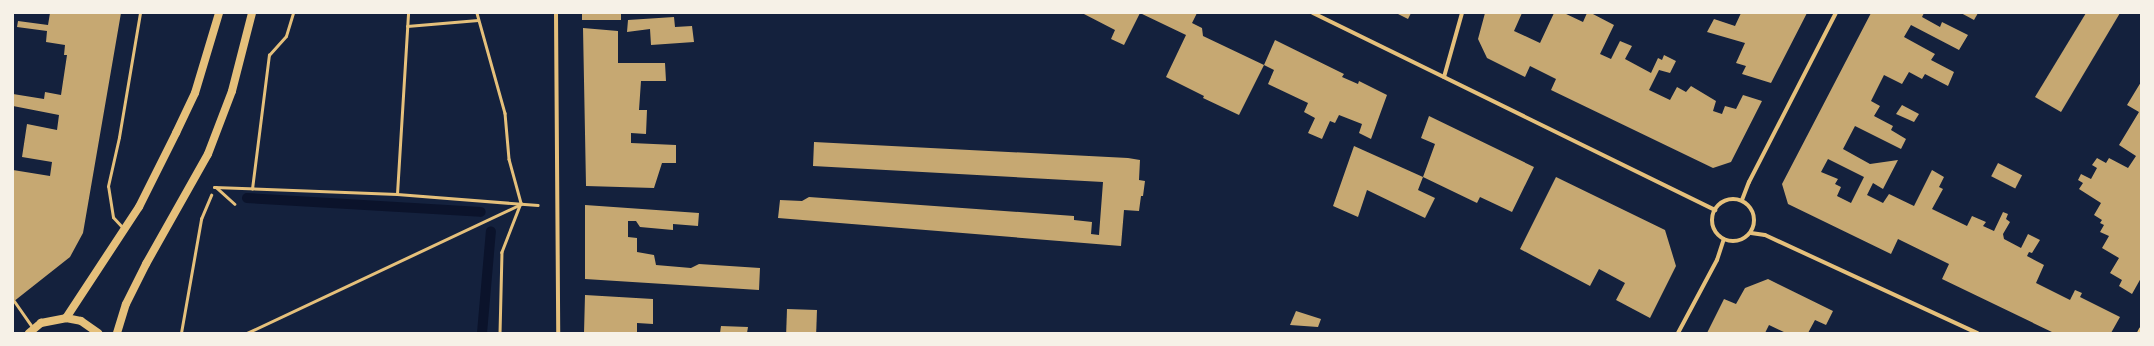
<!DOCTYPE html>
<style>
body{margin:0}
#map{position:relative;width:2154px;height:346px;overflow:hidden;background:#14213d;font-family:"Zilla Slab",serif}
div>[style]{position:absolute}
.stream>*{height:10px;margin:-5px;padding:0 5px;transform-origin:5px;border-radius:5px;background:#0b132b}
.building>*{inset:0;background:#c6a872;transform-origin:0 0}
.path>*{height:2.5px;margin:-1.25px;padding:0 1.25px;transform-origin:1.25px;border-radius:1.25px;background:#e5c07b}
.service>*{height:3px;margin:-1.5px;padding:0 1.5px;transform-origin:1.5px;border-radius:1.5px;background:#e5c07b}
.minor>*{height:4px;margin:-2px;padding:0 2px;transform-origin:2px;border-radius:2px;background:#e5c07b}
.minor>.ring{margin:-2px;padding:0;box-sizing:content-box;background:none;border:4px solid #e5c07b;border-radius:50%}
.secondary>*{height:8px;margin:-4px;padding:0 4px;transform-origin:4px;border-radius:4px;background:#e5c07b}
span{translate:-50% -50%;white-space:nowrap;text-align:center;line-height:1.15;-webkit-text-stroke:3px #f6f1e7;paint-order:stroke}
.frame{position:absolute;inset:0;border:14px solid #f6f1e7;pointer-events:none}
</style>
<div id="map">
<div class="stream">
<div style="left:247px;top:198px;width:234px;rotate:3.4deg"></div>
<div style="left:482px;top:333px;width:102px;rotate:-85deg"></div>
</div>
<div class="building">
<div style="clip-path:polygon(50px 13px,121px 13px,83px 233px,70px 257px,13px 302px,13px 170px,50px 176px,52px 162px,22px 157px,27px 124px,57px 130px,59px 115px,13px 106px,13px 94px,44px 99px,45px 92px,61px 95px,67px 55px,64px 55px,65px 45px,46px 42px,47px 31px,17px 27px,18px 21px,48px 25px)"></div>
<div style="left:582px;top:13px;width:39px;height:7px"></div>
<div style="clip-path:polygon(1082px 13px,1140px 13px,1124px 45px,1111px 39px,1115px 30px)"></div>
<div style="clip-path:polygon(1140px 13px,1197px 13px,1192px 23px,1202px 28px,1203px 36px,1264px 65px,1275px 40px,1344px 74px,1342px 77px,1358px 84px,1359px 81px,1387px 95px,1371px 139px,1359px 133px,1362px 124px,1339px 115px,1335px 123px,1330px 121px,1322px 139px,1308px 133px,1315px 118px,1304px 112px,1308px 103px,1268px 84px,1274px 70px,1264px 65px,1239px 115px,1203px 98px,1204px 96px,1166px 77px,1186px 35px)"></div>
<div style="clip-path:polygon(1396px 13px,1411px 13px,1408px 19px)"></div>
<div style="clip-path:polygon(1485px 13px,1522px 13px,1514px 31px,1540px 43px,1554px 13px,1564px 13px,1583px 22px,1587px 13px,1591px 13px,1614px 25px,1600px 54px,1611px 59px,1620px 41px,1632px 46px,1625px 59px,1651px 73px,1658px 58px,1662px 60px,1664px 55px,1676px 61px,1670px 73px,1659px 70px,1649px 90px,1670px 100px,1677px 87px,1686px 92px,1691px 86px,1716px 101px,1713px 111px,1722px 114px,1725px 106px,1736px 109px,1743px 95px,1762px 101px,1731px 162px,1713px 168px,1551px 90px,1556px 79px,1530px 66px,1525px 77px,1487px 58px,1478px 39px)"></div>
<div style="clip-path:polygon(1741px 13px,1807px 13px,1771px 83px,1742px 74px,1746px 66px,1736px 63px,1745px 43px,1707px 32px,1714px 19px,1735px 26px)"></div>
<div style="clip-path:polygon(evenodd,1871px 13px,1924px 13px,1922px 17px,1940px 27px,1942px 22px,1968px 35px,1959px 50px,1911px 25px,1904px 37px,1935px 54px,1931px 60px,1954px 72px,1948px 86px,1925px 74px,1922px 79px,1909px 72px,1902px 84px,1884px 75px,1871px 101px,1880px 106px,1874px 116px,1893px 126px,1891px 130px,1906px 139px,1901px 149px,1855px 126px,1843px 149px,1870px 164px,1898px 160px,1883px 189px,1873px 183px,1867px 195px,1883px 203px,1889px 194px,1914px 206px,1932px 170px,1944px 177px,1939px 187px,1943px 189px,1932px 209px,1967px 226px,1972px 216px,1986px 222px,1983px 226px,1994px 231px,2003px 212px,2008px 214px,2006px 219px,2010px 222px,2003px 234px,2004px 239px,2021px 248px,2028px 234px,2040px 240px,2032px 253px,2029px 252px,2027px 256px,2044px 265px,2036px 283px,2070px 300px,2075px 290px,2082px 293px,2080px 297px,2120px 317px,2111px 333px,2054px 333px,1942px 279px,1949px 264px,1898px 239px,1891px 254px,1788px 204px,1782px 184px,1871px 13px,1828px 159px,1864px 177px,1851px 203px,1837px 196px,1841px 187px,1835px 184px,1838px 179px,1821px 172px,1828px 159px)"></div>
<div style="clip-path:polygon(1961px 13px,1978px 13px,1974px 20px)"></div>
<div style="clip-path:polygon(2086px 13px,2120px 13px,2061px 112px,2035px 97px)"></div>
<div style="clip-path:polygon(674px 17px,675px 27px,692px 26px,694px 42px,651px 45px,650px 29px,627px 32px,628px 20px)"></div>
<div style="clip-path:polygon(583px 28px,618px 31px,618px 63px,665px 63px,666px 81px,641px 81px,639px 110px,647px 110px,646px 134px,631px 133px,631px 143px,676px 145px,676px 163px,662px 163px,654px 188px,586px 186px)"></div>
<div style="clip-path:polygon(2141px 82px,2141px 278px,2132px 294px,2119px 286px,2122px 280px,2110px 273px,2119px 258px,2102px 248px,2109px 236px,2100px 232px,2104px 225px,2100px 223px,2102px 220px,2094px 215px,2101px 203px,2079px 189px,2083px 183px,2078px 180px,2081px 174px,2091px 179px,2097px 168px,2092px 165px,2097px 158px,2106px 163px,2109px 158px,2128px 168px,2136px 156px,2119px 145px,2139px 112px,2127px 105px)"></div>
<div style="clip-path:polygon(1902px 105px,1919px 114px,1914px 122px,1896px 114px)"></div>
<div style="clip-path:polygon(1429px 116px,1534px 167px,1512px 212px,1480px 197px,1477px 203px,1423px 177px,1435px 144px,1421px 138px)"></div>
<div style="clip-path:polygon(814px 142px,1128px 158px,1140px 160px,1139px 180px,1145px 181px,1143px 196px,1141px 196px,1139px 211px,1124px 210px,1121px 246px,778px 218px,780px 200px,802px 201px,809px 197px,1074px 216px,1074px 220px,1092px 222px,1091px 234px,1099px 235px,1103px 182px,813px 166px)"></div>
<div style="clip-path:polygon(1354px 146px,1423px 177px,1418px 190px,1435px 198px,1425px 218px,1367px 190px,1358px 217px,1333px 206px)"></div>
<div style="left:1998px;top:163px;width:27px;height:15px;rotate:27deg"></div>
<div style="clip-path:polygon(1556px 177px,1665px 230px,1676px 266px,1650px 318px,1616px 300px,1625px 283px,1599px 269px,1590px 286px,1520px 249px)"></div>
<div style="clip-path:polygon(585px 205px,699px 213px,698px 226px,673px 224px,673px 230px,640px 227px,636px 221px,628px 221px,628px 237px,637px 238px,637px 252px,654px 255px,656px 265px,691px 268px,699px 264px,760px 268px,759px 290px,585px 279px)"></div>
<div style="clip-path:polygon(1768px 279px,1833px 311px,1826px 325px,1815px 320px,1808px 333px,1786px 333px,1769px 325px,1765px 333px,1707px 333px,1724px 299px,1736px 304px,1745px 288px)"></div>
<div style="clip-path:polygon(585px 295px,653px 299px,653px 324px,637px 323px,637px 333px,584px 333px)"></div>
<div style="left:787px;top:309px;width:30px;height:24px;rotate:2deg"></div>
<div style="clip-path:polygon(1296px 311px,1321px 319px,1318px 327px,1290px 325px)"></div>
<div style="clip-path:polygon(721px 326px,748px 327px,747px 333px,720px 333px)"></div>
</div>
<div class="path">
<div style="left:477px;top:13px;width:104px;rotate:74.4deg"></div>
<div style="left:505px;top:113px;width:46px;rotate:85deg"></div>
<div style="left:509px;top:159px;width:46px;rotate:74.7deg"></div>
<div style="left:521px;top:203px;width:53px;rotate:111.2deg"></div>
<div style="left:502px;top:252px;width:81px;rotate:91.4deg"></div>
<div style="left:407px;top:26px;width:71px;rotate:-4.8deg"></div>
<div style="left:214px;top:187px;width:183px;rotate:2.2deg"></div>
<div style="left:397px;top:194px;width:141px;rotate:4.5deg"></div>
<div style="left:216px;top:187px;width:25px;rotate:42deg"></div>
<div style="left:252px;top:189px;width:135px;rotate:-82.8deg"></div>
<div style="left:269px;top:55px;width:25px;rotate:-48deg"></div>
<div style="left:286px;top:36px;width:24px;rotate:-73deg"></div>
<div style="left:397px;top:194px;width:181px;rotate:-86.5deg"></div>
<div style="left:181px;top:333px;width:116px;rotate:-80deg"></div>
<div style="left:201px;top:219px;width:26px;rotate:-67deg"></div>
<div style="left:247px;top:333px;width:303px;rotate:-25.2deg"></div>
</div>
<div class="service">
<div style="left:124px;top:229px;width:16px;rotate:-133deg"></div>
<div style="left:113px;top:217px;width:31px;rotate:-99deg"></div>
<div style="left:108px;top:186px;width:50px;rotate:-77.3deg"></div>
<div style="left:119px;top:137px;width:126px;rotate:-80.4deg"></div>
<div style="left:14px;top:301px;width:33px;rotate:55deg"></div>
</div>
<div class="minor">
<div style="left:556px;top:13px;width:320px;rotate:89.6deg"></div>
<div style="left:1313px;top:13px;width:448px;rotate:26.1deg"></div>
<div style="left:1444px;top:77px;width:66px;rotate:-74.3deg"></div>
<div class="ring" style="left:1712px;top:199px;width:38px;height:38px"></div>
<div style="left:1742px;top:200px;width:19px;rotate:-69deg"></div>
<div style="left:1749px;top:182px;width:190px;rotate:-62.8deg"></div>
<div style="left:1751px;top:233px;width:14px;rotate:8deg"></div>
<div style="left:1765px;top:235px;width:234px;rotate:24.8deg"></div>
<div style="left:1678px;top:333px;width:83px;rotate:-61.9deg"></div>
<div style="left:1717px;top:260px;width:22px;rotate:-72deg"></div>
<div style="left:2139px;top:333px;width:4px;rotate:-63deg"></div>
</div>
<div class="secondary">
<div style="left:66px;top:318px;width:133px;rotate:-56.7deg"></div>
<div style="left:139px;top:207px;width:83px;rotate:-63.4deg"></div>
<div style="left:176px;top:133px;width:44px;rotate:-64.6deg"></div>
<div style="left:195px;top:93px;width:84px;rotate:-73.3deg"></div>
<div style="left:29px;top:333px;width:16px;rotate:-40deg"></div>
<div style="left:41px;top:323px;width:25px;rotate:-11deg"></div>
<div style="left:66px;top:318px;width:15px;rotate:11deg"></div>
<div style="left:81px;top:321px;width:21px;rotate:35deg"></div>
<div style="left:117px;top:333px;width:30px;rotate:-73deg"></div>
<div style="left:126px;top:304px;width:45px;rotate:-63.4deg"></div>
<div style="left:146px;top:264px;width:126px;rotate:-60.6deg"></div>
<div style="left:208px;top:154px;width:67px;rotate:-69.1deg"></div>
<div style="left:232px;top:91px;width:81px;rotate:-75.6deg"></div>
</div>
<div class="frame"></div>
</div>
